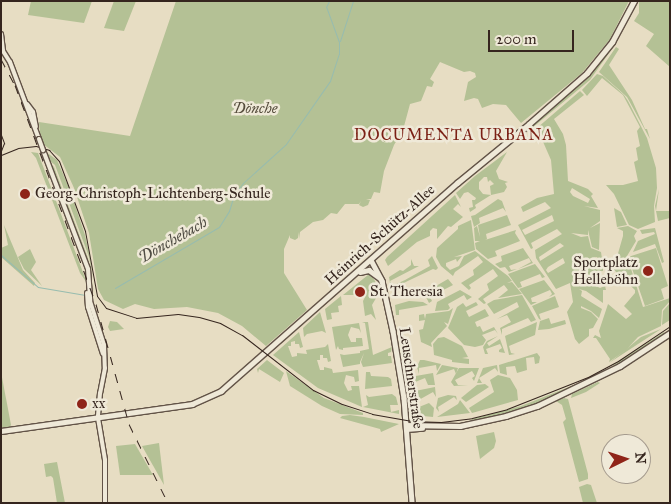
<!DOCTYPE html>
<meta charset="utf-8">
<style>
body{margin:0}
#map{position:relative;width:671px;height:504px;overflow:hidden;background:#e7ddc3;font-family:"IM FELL Great Primer",serif}
div>[style]{position:absolute}
.green>*{inset:0;background:#b4c195}
.stream>*{height:1px;margin:-0.5px;padding:0 0.5px;transform-origin:0.5px;border-radius:0.5px;background:#97bcaf}
.roads{filter:drop-shadow(1px 0 #625347) drop-shadow(-1px 0 #625347) drop-shadow(0 1px #625347) drop-shadow(0 -1px #625347)}
.tertiary>*{height:4px;margin:-2px;padding:0 2px;transform-origin:2px;border-radius:2px;background:#efe9d8}
.secondary>*{height:4.5px;margin:-2.25px;padding:0 2.25px;transform-origin:2.25px;border-radius:2.25px;background:#efe9d8}
.tram>*{height:1px;margin:-0.5px;padding:0 0.5px;transform-origin:0.5px;border-radius:0.5px;background:#35251e}
.rail>*{height:1px;margin-top:-0.5px;transform-origin:0;background:repeating-linear-gradient(90deg,#35251e 0 9px,transparent 0 18px)}
.bridges{filter:drop-shadow(1px 0 #625347) drop-shadow(-1px 0 #625347) drop-shadow(0 1px #625347) drop-shadow(0 -1px #625347)}
.tertiary-bridge>*{height:4px;margin:-2px;padding:0 2px;transform-origin:2px;border-radius:2px;background:#efe9d8}
.dots>*{width:14px;height:14px;translate:-50% -50%;box-sizing:border-box;border:2px solid #efe9d8;border-radius:50%}
span{translate:-50% -50%;white-space:nowrap;text-align:center;line-height:1.15;-webkit-text-stroke:5px #efe9d8;paint-order:stroke}
.park-label{font-size:15px;color:#554c3c;font-style:italic}
.poi-label{font-size:15px;color:#35251e}
.left{translate:0 -50%;text-align:left}
.right{translate:-100% -50%;text-align:right}
.street-label{font-size:15px;color:#35251e}
.neighbourhood-label{font-size:16px;color:#7a1f14;letter-spacing:1px}
.water-label{font-size:16px;color:#4e4b42;font-style:italic}
.frame{position:absolute;inset:0;border:2px solid #35251e;pointer-events:none}
.north{position:absolute;left:601px;top:434px;width:50px;height:50px;box-sizing:border-box;background:#efe9d8;border:1px solid #a59b8e;border-radius:50%;rotate:86deg;font-size:14px;font-weight:700;line-height:20px;text-align:center;color:#35251e}
.north::after{content:'';display:block;margin:auto;width:18px;height:22px;background:#8f2418;clip-path:polygon(50% 0,100% 100%,50% 72%,0 100%)}
.scale{position:absolute;left:488px;top:30px;width:86px;height:22px;box-sizing:border-box;border:2px solid #35251e;border-top:0;padding-left:6px;font-size:15px;line-height:18px;white-space:nowrap;color:#35251e;-webkit-text-stroke:4px #efe9d8;paint-order:stroke}
</style>
<div id="map">
<div class="green">
<div style="clip-path:polygon(31px 1px,92px 1px,84px 23px,28px 15px)"></div>
<div style="clip-path:polygon(114px 1px,136px 1px,124px 31px,104px 28px)"></div>
<div style="clip-path:polygon(176px 1px,629px 1px,610px 39px,582px 73px,521px 123px,506px 105px,493px 104px,482px 108px,478px 99px,474px 98px,464px 101px,468px 82px,476px 77px,475px 73px,470px 71px,464px 72px,440px 62px,430px 79px,434px 82px,432px 87px,427px 86px,421px 101px,410px 104px,403px 130px,394px 145px,384px 171px,380px 193px,374px 192px,371px 199px,366px 199px,370px 200px,368px 205px,363px 207px,359px 205px,361px 201px,359px 204px,345px 204px,337px 214px,331px 213px,323px 220px,313px 222px,300px 232px,299px 239px,299px 232px,298px 238px,295px 240px,290px 238px,290px 235px,284px 249px,284px 273px,307px 310px,266px 346px,242px 326px,218px 313px,187px 307px,154px 309px,135px 304px,123px 309px,104px 300px,98px 289px,89px 233px,74px 188px,60px 157px,43px 144px,40px 134px,39px 122px,130px 136px)"></div>
<div style="clip-path:polygon(639px 1px,670px 1px,670px 67px,646px 46px,654px 34px,634px 21px,639px 13px)"></div>
<div style="clip-path:polygon(614px 46px,590px 80px,532px 128px,529px 127px,577px 86px)"></div>
<div style="clip-path:polygon(616px 47px,619px 49px,609px 65px,632px 100px,645px 129px,647px 129px,650px 139px,627px 97px,599px 72px)"></div>
<div style="clip-path:polygon(597px 74px,603px 76px,624px 95px,628px 101px,647px 138px,656px 168px,657px 188px,654px 206px,655px 222px,638px 229px,629px 225px,614px 194px,606px 185px,623px 185px,638px 181px,634px 162px,638px 160px,636px 148px,640px 146px,637px 131px,640px 127px,623px 95px,602px 78px,587px 96px,582px 90px)"></div>
<div style="clip-path:polygon(evenodd,580px 91px,584px 95px,554px 119px,563px 134px,566px 145px,568px 181px,588px 189px,593px 194px,591px 196px,598px 208px,584px 206px,600px 210px,600px 221px,590px 228px,600px 223px,599px 250px,592px 247px,588px 230px,588px 235px,571px 233px,581px 237px,588px 236px,591px 248px,601px 252px,603px 265px,597px 257px,591px 258px,589px 263px,595px 267px,598px 264px,603px 267px,603px 271px,598px 271px,599px 278px,603px 278px,603px 282px,585px 273px,578px 274px,583px 275px,582px 279px,600px 288px,605px 286px,606px 290px,603px 290px,603px 303px,586px 291px,579px 289px,582px 291px,581px 296px,602px 309px,599px 318px,591px 311px,581px 306px,581px 308px,591px 312px,598px 319px,593px 328px,589px 329px,589px 336px,579px 344px,575px 339px,567px 312px,573px 302px,570px 283px,556px 289px,536px 258px,535px 250px,562px 234px,557px 229px,531px 243px,533px 248px,531px 249px,518px 225px,551px 208px,545px 202px,523px 212px,521px 207px,537px 198px,554px 194px,551px 160px,537px 128px,580px 91px,572px 188px,590px 199px,588px 203px,573px 196px,570px 192px,572px 188px,580px 91px,552px 215px,554px 221px,525px 235px,522px 230px,552px 215px,580px 91px,560px 243px,564px 246px,540px 261px,539px 257px,560px 243px,580px 91px,563px 258px,565px 263px,548px 273px,546px 270px,548px 267px,563px 258px)"></div>
<div style="clip-path:polygon(31px 152px,38px 153px,87px 283px,80px 273px,36px 158px)"></div>
<div style="clip-path:polygon(46px 152px,57px 160px,70px 190px,85px 235px,90px 257px,93px 279px,89px 257px,55px 165px,50px 161px)"></div>
<div style="clip-path:polygon(evenodd,507px 152px,496px 171px,499px 179px,508px 182px,505px 183px,507px 187px,504px 192px,491px 195px,475px 205px,476px 208px,470px 212px,469px 208px,473px 207px,472px 200px,475px 200px,476px 198px,468px 192px,464px 193px,460px 199px,456px 193px,475px 176px,507px 152px,484px 177px,487px 177px,488px 182px,490px 180px,494px 184px,490px 186px,491px 195px,483px 194px,479px 189px,479px 182px,484px 177px)"></div>
<div style="clip-path:polygon(49px 162px,54px 167px,88px 258px,94px 293px,89px 270px)"></div>
<div style="clip-path:polygon(659px 189px,656px 211px,670px 211px,670px 218px,658px 221px,655px 206px)"></div>
<div style="clip-path:polygon(455px 195px,461px 207px,458px 204px,453px 209px,463px 217px,451px 227px,448px 226px,437px 239px,437px 229px,433px 228px,430px 231px,430px 236px,417px 242px,388px 266px,385px 260px,387px 257px)"></div>
<div style="clip-path:polygon(498px 199px,502px 201px,506px 212px,503px 208px,479px 218px,480px 223px,474px 227px,471px 216px,475px 215px)"></div>
<div style="clip-path:polygon(614px 208px,621px 212px,627px 225px,617px 227px)"></div>
<div style="clip-path:polygon(507px 215px,511px 225px,486px 234px,487px 239px,485px 240px,516px 230px,515px 233px,520px 241px,495px 251px,497px 256px,488px 259px,476px 249px,475px 243px,480px 241px,475px 241px,474px 228px,477px 226px,480px 237px,478px 225px)"></div>
<div style="clip-path:polygon(471px 220px,475px 250px,454px 257px,462px 256px,457px 262px,456px 259px,446px 263px,446px 266px,450px 270px,459px 266px,464px 256px,475px 251px,508px 276px,512px 281px,507px 283px,512px 282px,522px 294px,498px 298px,508px 290px,504px 285px,483px 299px,486px 303px,484px 304px,478px 299px,489px 290px,487px 284px,498px 276px,493px 269px,469px 285px,471px 288px,469px 290px,461px 283px,474px 275px,473px 270px,483px 262px,478px 256px,455px 272px,453px 276px,441px 266px,436px 257px,437px 248px,458px 229px,458px 226px)"></div>
<div style="clip-path:polygon(4px 225px,23px 270px,35px 283px,34px 286px,1px 257px,1px 248px,8px 245px)"></div>
<div style="clip-path:polygon(628px 226px,637px 231px,634px 236px,636px 241px,627px 256px,643px 307px,670px 298px,670px 301px,662px 310px,661px 326px,638px 337px,626px 350px,609px 362px,610px 359px,596px 338px,593px 338px,595px 335px,601px 338px,599px 331px,608px 304px,626px 319px,632px 314px,624px 306px,635px 293px,635px 290px,613px 269px,618px 264px,617px 257px,623px 236px,623px 231px,617px 228px)"></div>
<div style="clip-path:polygon(655px 228px,664px 262px,662px 263px,655px 244px,633px 252px,638px 241px,655px 234px,654px 232px,642px 234px,640px 230px)"></div>
<div style="clip-path:polygon(523px 248px,533px 263px,518px 269px,531px 262px,529px 258px,509px 266px,511px 270px,517px 269px,509px 272px,505px 267px,500px 268px,495px 264px,502px 261px,501px 256px)"></div>
<div style="clip-path:polygon(656px 248px,668px 286px,661px 289px,664px 299px,645px 306px,628px 257px)"></div>
<div style="clip-path:polygon(30px 249px,36px 262px,31px 270px,42px 286px,24px 269px,18px 257px)"></div>
<div style="clip-path:polygon(432px 256px,438px 268px,436px 270px,433px 269px,391px 289px,389px 277px,400px 270px,403px 271px,411px 265px,411px 259px,414px 266px,419px 266px,390px 281px,392px 286px,405px 280px,430px 266px,428px 260px)"></div>
<div style="clip-path:polygon(535px 264px,545px 277px,542px 278px,540px 274px,520px 282px,522px 287px,518px 288px,508px 274px)"></div>
<div style="clip-path:polygon(368px 275px,371px 275px,375px 281px,379px 293px,372px 305px,376px 320px,371px 314px,365px 316px,363px 301px,366px 295px,364px 291px,357px 291px,355px 295px,343px 295px)"></div>
<div style="clip-path:polygon(448px 279px,453px 285px,430px 297px,432px 301px,429px 303px,424px 293px)"></div>
<div style="clip-path:polygon(544px 280px,555px 294px,549px 297px,552px 294px,550px 290px,531px 298px,532px 302px,537px 302px,531px 305px,519px 289px)"></div>
<div style="clip-path:polygon(460px 290px,472px 297px,467px 300px,464px 295px,448px 304px,450px 308px,448px 310px,435px 311px,437px 302px)"></div>
<div style="clip-path:polygon(522px 295px,536px 320px,531px 322px,528px 318px,502px 329px,502px 335px,500px 328px,511px 322px,507px 315px,497px 319px,519px 307px,517px 302px,494px 314px,487px 304px,494px 300px)"></div>
<div style="clip-path:polygon(341px 296px,342px 305px,338px 306px,339px 312px,331px 313px,332px 319px,327px 320px,325px 309px)"></div>
<div style="clip-path:polygon(555px 296px,559px 307px,539px 314px,541px 320px,539px 319px,532px 306px)"></div>
<div style="clip-path:polygon(409px 301px,423px 302px,428px 305px,399px 310px,399px 315px,396px 315px,395px 305px)"></div>
<div style="clip-path:polygon(476px 302px,478px 305px,466px 311px,469px 317px,485px 309px,489px 316px,475px 322px,477px 327px,480px 326px,483px 332px,494px 327px,498px 334px,495px 330px,482px 335px,486px 340px,483px 345px,475px 347px,464px 345px,448px 328px,457px 307px,463px 303px,466px 307px)"></div>
<div style="clip-path:polygon(670px 303px,670px 320px,662px 325px,663px 311px)"></div>
<div style="clip-path:polygon(453px 308px,448px 324px,444px 322px,447px 326px,431px 343px,432px 347px,421px 342px,419px 330px,423px 329px,425px 320px,419px 321px,419px 315px,424px 314px,425px 319px,426px 314px,449px 311px)"></div>
<div style="clip-path:polygon(320px 312px,326px 333px,322px 331px,307px 334px,304px 337px,303px 328px)"></div>
<div style="clip-path:polygon(549px 318px,551px 324px,565px 320px,566px 324px,549px 329px,538px 330px,540px 321px)"></div>
<div style="clip-path:polygon(110px 321px,117px 322px,124px 329px,110px 331px,108px 327px)"></div>
<div style="clip-path:polygon(362px 322px,368px 322px,373px 355px,392px 347px,391px 352px,388px 353px,388px 356px,391px 356px,392px 363px,363px 367px,361px 362px,364px 353px,360px 362px,360px 364px,343px 367px,340px 354px,344px 355px,360px 353px,360px 351px,369px 349px,365px 323px)"></div>
<div style="clip-path:polygon(537px 322px,535px 335px,509px 346px,511px 353px,515px 354px,509px 355px,505px 336px)"></div>
<div style="clip-path:polygon(359px 323px,361px 333px,359px 329px,351px 327px,348px 335px,351px 342px,356px 342px,356px 338px,362px 338px,363px 346px,343px 348px,343px 350px,339px 349px,338px 346px,336px 350px,332px 327px)"></div>
<div style="clip-path:polygon(661px 329px,609px 363px,641px 337px)"></div>
<div style="clip-path:polygon(299px 332px,303px 347px,300px 348px,299px 344px,295px 344px,295px 341px,291px 342px,291px 346px,288px 346px,292px 357px,297px 356px,297px 353px,307px 354px,306px 350px,325px 347px,328px 344px,331px 361px,328px 362px,327px 358px,323px 358px,323px 355px,320px 355px,320px 360px,317px 360px,320px 370px,324px 370px,324px 367px,332px 369px,333px 373px,358px 370px,359px 381px,355px 382px,354px 377px,346px 375px,344px 383px,348px 391px,352px 390px,351px 386px,359px 386px,362px 407px,318px 388px,273px 355px)"></div>
<div style="clip-path:polygon(664px 332px,665px 334px,620px 364px,612px 366px)"></div>
<div style="clip-path:polygon(498px 336px,487px 343px,489px 346px,500px 339px,505px 353px,499px 352px,499px 350px,502px 348px,500px 344px,486px 349px,488px 354px,485px 354px,483px 347px,487px 341px)"></div>
<div style="clip-path:polygon(444px 337px,462px 346px,468px 357px,462px 358px,469px 359px,469px 364px,452px 362px,452px 360px,434px 355px,433px 344px,438px 338px)"></div>
<div style="clip-path:polygon(537px 353px,540px 357px,539px 363px,535px 364px,534px 357px,526px 358px,527px 370px,517px 373px,515px 366px,506px 367px,507px 375px,500px 373px,499px 365px)"></div>
<div style="clip-path:polygon(267px 360px,284px 373px,280px 382px,259px 369px,258px 373px,257px 369px)"></div>
<div style="clip-path:polygon(420px 360px,424px 360px,441px 364px,437px 371px,436px 365px,419px 368px,419px 374px,417px 367px)"></div>
<div style="clip-path:polygon(442px 365px,458px 368px,456px 374px,454px 369px,436px 375px)"></div>
<div style="clip-path:polygon(497px 365px,498px 372px,495px 368px,479px 378px,482px 383px,477px 383px,483px 368px)"></div>
<div style="clip-path:polygon(459px 368px,479px 368px,474px 381px,472px 378px,475px 376px,472px 371px,455px 380px,458px 385px,468px 385px,454px 386px,451px 382px)"></div>
<div style="clip-path:polygon(286px 371px,324px 398px,363px 413px,363px 415px,340px 414px,322px 406px,290px 386px)"></div>
<div style="clip-path:polygon(1px 372px,11px 425px,9px 428px,1px 429px)"></div>
<div style="clip-path:polygon(366px 372px,370px 372px,371px 376px,388px 377px,391px 379px,392px 386px,365px 389px)"></div>
<div style="clip-path:polygon(433px 373px,435px 385px,428px 385px,425px 378px,408px 385px,404px 378px)"></div>
<div style="clip-path:polygon(498px 375px,510px 378px,517px 390px,518px 400px,472px 413px,469px 408px,494px 392px,490px 380px)"></div>
<div style="clip-path:polygon(598px 382px,600px 383px,586px 392px,571px 398px,572px 394px)"></div>
<div style="clip-path:polygon(579px 383px,535px 405px,473px 422px,472px 419px,521px 406px)"></div>
<div style="clip-path:polygon(485px 384px,489px 387px,466px 402px,461px 398px,477px 385px)"></div>
<div style="clip-path:polygon(435px 387px,436px 397px,433px 392px,417px 401px,419px 406px,411px 403px,415px 391px)"></div>
<div style="clip-path:polygon(392px 394px,396px 397px,398px 405px,390px 405px,391px 412px,399px 410px,399px 414px,363px 407px,368px 405px,366px 395px,369px 397px)"></div>
<div style="clip-path:polygon(448px 395px,456px 396px,457px 400px,454px 397px,438px 407px,439px 412px,436px 408px,438px 398px)"></div>
<div style="clip-path:polygon(564px 398px,568px 399px,588px 474px,588px 479px,579px 482px,563px 422px,566px 419px,562px 405px,556px 401px)"></div>
<div style="clip-path:polygon(460px 400px,470px 413px,437px 417px,458px 404px)"></div>
<div style="clip-path:polygon(429px 403px,434px 408px,433px 417px,414px 415px,419px 407px)"></div>
<div style="clip-path:polygon(350px 415px,364px 417px,399px 424px,381px 432px,380px 429px,340px 418px,342px 416px)"></div>
<div style="clip-path:polygon(494px 432px,496px 441px,494px 448px,480px 459px,476px 436px)"></div>
<div style="clip-path:polygon(159px 443px,164px 485px,142px 446px)"></div>
<div style="clip-path:polygon(135px 444px,153px 475px,120px 475px,116px 446px)"></div>
<div style="clip-path:polygon(57px 462px,65px 503px,57px 503px,53px 478px,51px 476px,46px 477px,44px 464px)"></div>
<div style="clip-path:polygon(587px 484px,591px 485px,597px 503px,583px 503px,579px 487px)"></div>
</div>
<div class="stream">
<div style="left:340px;top:41px;width:42px;rotate:-72deg"></div>
<div style="left:1px;top:255px;width:49px;rotate:40.9deg"></div>
<div style="left:38px;top:287px;width:48px;rotate:9.7deg"></div>
<div style="left:115px;top:288px;width:121px;rotate:-30.4deg"></div>
<div style="left:219px;top:227px;width:19px;rotate:-58deg"></div>
<div style="left:229px;top:211px;width:17px;rotate:-73deg"></div>
<div style="left:234px;top:195px;width:15px;rotate:-53deg"></div>
<div style="left:243px;top:183px;width:58px;rotate:-42.2deg"></div>
<div style="left:286px;top:144px;width:77px;rotate:-55.1deg"></div>
<div style="left:330px;top:81px;width:28px;rotate:-72deg"></div>
<div style="left:339px;top:54px;width:12px;rotate:-90deg"></div>
<div style="left:339px;top:42px;width:37px;rotate:-110deg"></div>
<div style="left:326px;top:7px;width:7px;rotate:-63deg"></div>
</div>
<div class="roads">
<div class="tertiary">
<div style="left:1px;top:34px;width:17px;rotate:83deg"></div>
<div style="left:3px;top:51px;width:13px;rotate:58deg"></div>
<div style="left:10px;top:62px;width:82px;rotate:69.4deg"></div>
<div style="left:27px;top:104px;width:10px;rotate:53deg"></div>
<div style="left:33px;top:112px;width:15px;rotate:79deg"></div>
<div style="left:43px;top:150px;width:127px;rotate:69.3deg"></div>
<div style="left:88px;top:269px;width:32px;rotate:86deg"></div>
<div style="left:90px;top:301px;width:46px;rotate:72.3deg"></div>
<div style="left:104px;top:345px;width:23px;rotate:88deg"></div>
<div style="left:105px;top:368px;width:25px;rotate:101deg"></div>
<div style="left:100px;top:393px;width:25px;rotate:95deg"></div>
<div style="left:98px;top:418px;width:43px;rotate:80.5deg"></div>
<div style="left:105px;top:460px;width:43px;rotate:90deg"></div>
<div style="left:87px;top:293px;width:14px;rotate:86deg"></div>
<div style="left:88px;top:307px;width:49px;rotate:72.3deg"></div>
</div>
<div class="secondary">
<div style="left:371px;top:260px;width:24px;rotate:62deg"></div>
<div style="left:382px;top:281px;width:51px;rotate:77.6deg"></div>
<div style="left:393px;top:331px;width:68px;rotate:80.7deg"></div>
<div style="left:404px;top:398px;width:105px;rotate:85.6deg"></div>
<div style="left:360px;top:272px;width:9px;rotate:-13deg"></div>
<div style="left:369px;top:270px;width:14px;rotate:36deg"></div>
<div style="left:406px;top:425px;width:54px;rotate:1.1deg"></div>
<div style="left:460px;top:426px;width:47px;rotate:-12.3deg"></div>
<div style="left:506px;top:416px;width:33px;rotate:-18deg"></div>
<div style="left:537px;top:406px;width:92px;rotate:-25.7deg"></div>
<div style="left:620px;top:366px;width:60px;rotate:-33.4deg"></div>
<div style="left:406px;top:429px;width:16px;rotate:-4deg"></div>
<div style="left:1px;top:431px;width:193px;rotate:-8deg"></div>
<div style="left:192px;top:404px;width:32px;rotate:-24deg"></div>
<div style="left:221px;top:391px;width:315px;rotate:-41.4deg"></div>
<div style="left:457px;top:183px;width:93px;rotate:-39.3deg"></div>
<div style="left:529px;top:124px;width:77px;rotate:-41.3deg"></div>
<div style="left:587px;top:73px;width:40px;rotate:-51deg"></div>
<div style="left:612px;top:42px;width:47px;rotate:-61.8deg"></div>
</div>
</div>
<div class="tram">
<div style="left:1px;top:135px;width:9px;rotate:69deg"></div>
<div style="left:4px;top:143px;width:9px;rotate:111deg"></div>
<div style="left:1px;top:155px;width:18px;rotate:-22deg"></div>
<div style="left:18px;top:148px;width:18px;rotate:-6deg"></div>
<div style="left:36px;top:146px;width:14px;rotate:17deg"></div>
<div style="left:49px;top:150px;width:15px;rotate:48deg"></div>
<div style="left:59px;top:161px;width:75px;rotate:69.6deg"></div>
<div style="left:85px;top:231px;width:66px;rotate:79.5deg"></div>
<div style="left:97px;top:296px;width:15px;rotate:53deg"></div>
<div style="left:106px;top:308px;width:32px;rotate:18deg"></div>
<div style="left:136px;top:318px;width:42px;rotate:-5.4deg"></div>
<div style="left:178px;top:314px;width:21px;rotate:8deg"></div>
<div style="left:199px;top:317px;width:22px;rotate:16deg"></div>
<div style="left:220px;top:323px;width:25px;rotate:29deg"></div>
<div style="left:242px;top:335px;width:90px;rotate:37.8deg"></div>
<div style="left:313px;top:390px;width:32px;rotate:26deg"></div>
<div style="left:342px;top:404px;width:32px;rotate:18deg"></div>
<div style="left:372px;top:414px;width:39px;rotate:10deg"></div>
<div style="left:410px;top:421px;width:31px;rotate:2deg"></div>
<div style="left:441px;top:422px;width:31px;rotate:-7deg"></div>
<div style="left:472px;top:418px;width:36px;rotate:-14deg"></div>
<div style="left:507px;top:409px;width:87px;rotate:-21.6deg"></div>
<div style="left:588px;top:377px;width:34px;rotate:-28deg"></div>
<div style="left:618px;top:361px;width:63px;rotate:-33.9deg"></div>
</div>
<div class="rail">
<div style="left:1px;top:59px;width:30px;rotate:62deg"></div>
<div style="left:15px;top:85px;width:233px;rotate:69.7deg"></div>
<div style="left:96px;top:304px;width:124px;rotate:74.6deg"></div>
<div style="left:129px;top:424px;width:88px;rotate:63.7deg"></div>
</div>
<div class="bridges">
<div class="tertiary-bridge">
<div style="left:39px;top:139px;width:12px;rotate:70deg"></div>
</div>
</div>
<div class="dots">
<div style="left:25px;top:194px;background:#8f2418"></div>
<div style="left:648px;top:271px;background:#8f2418"></div>
<div style="left:360px;top:292px;background:#8f2418"></div>
<div style="left:82px;top:404px;background:#8f2418"></div>
</div>
<div class="park-label">
<span style="left:255px;top:109px">Dönche</span>
</div>
<div class="poi-label">
<span class="left" style="left:35px;top:194px">Georg-Christoph-Lichtenberg-Schule</span>
<span class="right" style="left:638px;top:271px">Sportplatz<br>Helleböhn</span>
<span class="left" style="left:370px;top:292px">St. Theresia</span>
<span class="left" style="left:92px;top:404px">xx</span>
</div>
<div class="street-label">
<span style="left:380px;top:235px;rotate:-42deg">Heinrich-Schütz-Allee</span>
<span style="left:411px;top:378px;rotate:82deg">Leuschnerstraße</span>
</div>
<div class="neighbourhood-label">
<span style="left:454px;top:135px">DOCUMENTA URBANA</span>
</div>
<div class="water-label">
<span style="left:173px;top:240px;rotate:-30deg">Dönchebach</span>
</div>
<div class="frame"></div>
<div class="north">N</div>
<div class="scale">200 m</div>
</div>
